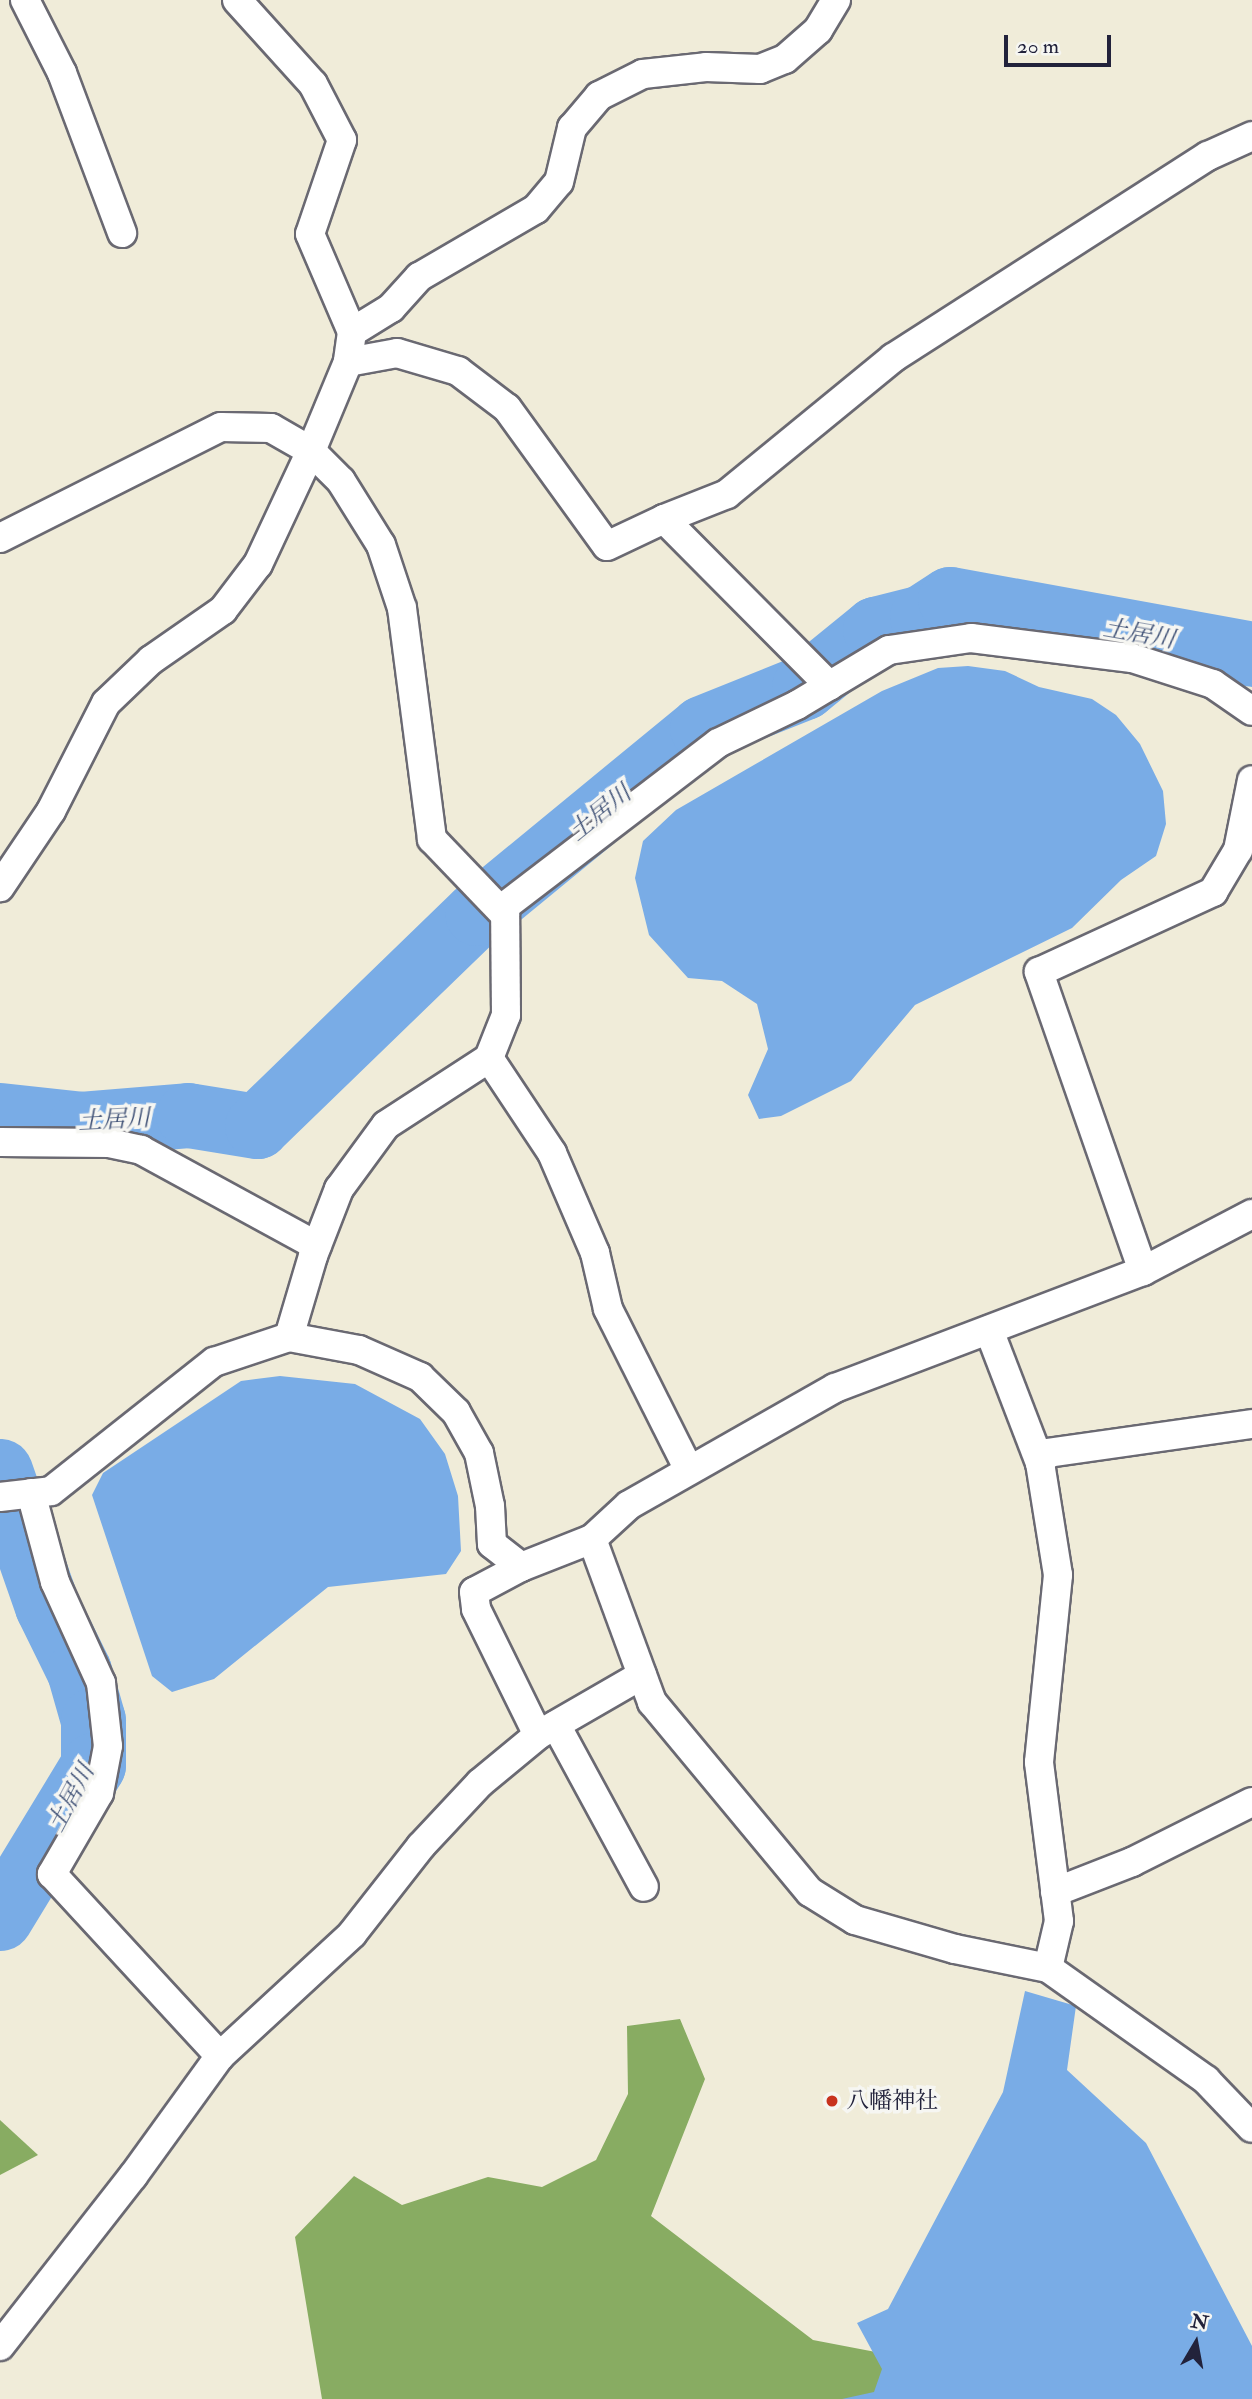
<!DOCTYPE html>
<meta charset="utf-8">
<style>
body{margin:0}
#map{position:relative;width:1252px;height:2399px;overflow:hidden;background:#f0ecd9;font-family:"IM FELL Double Pica","Noto Serif JP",serif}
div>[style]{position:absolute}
.forest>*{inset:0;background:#88ac62}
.water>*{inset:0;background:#79ace6}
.river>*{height:65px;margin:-32.5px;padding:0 32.5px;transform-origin:32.5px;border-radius:32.5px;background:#79ace6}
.roads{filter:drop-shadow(2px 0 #6a6972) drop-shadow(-2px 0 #6a6972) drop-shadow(0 2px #6a6972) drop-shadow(0 -2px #6a6972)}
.street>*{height:28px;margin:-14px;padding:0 14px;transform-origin:14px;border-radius:14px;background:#fff}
.dots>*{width:19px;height:19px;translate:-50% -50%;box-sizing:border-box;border:4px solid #f6f6f2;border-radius:50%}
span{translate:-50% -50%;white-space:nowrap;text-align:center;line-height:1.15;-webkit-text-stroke:7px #f6f6f2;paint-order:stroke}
.poi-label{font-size:23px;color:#22223b}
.left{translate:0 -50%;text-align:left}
.water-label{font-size:24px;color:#405277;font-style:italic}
.north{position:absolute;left:1161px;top:2308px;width:70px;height:70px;-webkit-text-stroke:5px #f6f6f2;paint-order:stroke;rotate:10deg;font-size:19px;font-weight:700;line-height:28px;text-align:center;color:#22223b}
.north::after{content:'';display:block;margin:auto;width:24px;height:32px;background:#22223b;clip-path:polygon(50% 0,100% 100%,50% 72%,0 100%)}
.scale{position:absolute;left:1004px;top:35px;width:107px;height:32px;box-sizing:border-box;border:4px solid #22223b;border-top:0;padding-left:9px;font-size:21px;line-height:24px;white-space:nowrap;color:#22223b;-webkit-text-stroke:5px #f6f6f2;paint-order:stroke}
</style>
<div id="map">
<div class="forest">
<div style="clip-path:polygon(680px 2019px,705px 2079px,651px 2216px,813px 2340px,907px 2358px,901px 2399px,322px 2399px,295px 2237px,354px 2176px,402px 2205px,488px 2177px,542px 2187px,596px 2160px,628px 2094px,627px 2026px)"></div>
<div style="clip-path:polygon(0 2120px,38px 2155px,0 2175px)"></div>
</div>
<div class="water">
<div style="clip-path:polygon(968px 666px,1005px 671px,1039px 687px,1092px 699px,1116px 715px,1140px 744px,1163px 791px,1166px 824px,1156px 856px,1121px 880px,1072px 928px,915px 1005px,851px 1081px,781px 1116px,759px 1119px,748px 1095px,768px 1049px,757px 1004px,722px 981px,688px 978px,649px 935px,635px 878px,643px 841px,676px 810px,882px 691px,938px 668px)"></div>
<div style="clip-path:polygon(280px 1376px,355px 1384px,420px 1419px,445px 1454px,458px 1496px,461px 1551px,446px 1574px,328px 1587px,214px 1679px,172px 1692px,152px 1676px,92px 1495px,103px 1473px,241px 1381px)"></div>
<div style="clip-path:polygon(1025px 1991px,1076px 2006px,1067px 2070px,1146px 2143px,1252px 2346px,1252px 2399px,842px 2399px,874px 2392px,882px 2369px,857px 2323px,888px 2309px,1003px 2092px)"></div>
</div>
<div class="river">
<div style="left:0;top:1115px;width:81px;rotate:6.3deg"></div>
<div style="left:81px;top:1124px;width:107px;rotate:-4.8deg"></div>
<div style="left:188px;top:1115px;width:70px;rotate:9.1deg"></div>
<div style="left:257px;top:1126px;width:306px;rotate:-44.1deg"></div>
<div style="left:477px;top:913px;width:291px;rotate:-39.4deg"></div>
<div style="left:702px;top:728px;width:110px;rotate:-21.9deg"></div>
<div style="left:804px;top:687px;width:92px;rotate:-39.2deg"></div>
<div style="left:875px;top:629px;width:49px;rotate:-14.3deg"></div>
<div style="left:922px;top:617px;width:33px;rotate:-33deg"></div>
<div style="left:950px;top:599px;width:307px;rotate:10.3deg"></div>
<div style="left:0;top:1471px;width:143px;rotate:70.8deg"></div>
<div style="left:47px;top:1606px;width:72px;rotate:63.8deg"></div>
<div style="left:79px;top:1671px;width:51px;rotate:74.1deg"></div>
<div style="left:93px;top:1720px;width:45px;rotate:90deg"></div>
<div style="left:93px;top:1765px;width:179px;rotate:121.3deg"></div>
</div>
<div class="roads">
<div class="street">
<div style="left:25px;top:0;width:82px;rotate:63.1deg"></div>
<div style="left:62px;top:73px;width:171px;rotate:69.4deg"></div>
<div style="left:237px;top:0;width:113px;rotate:47.9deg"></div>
<div style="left:313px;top:84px;width:63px;rotate:62.6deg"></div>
<div style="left:342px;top:140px;width:99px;rotate:108.8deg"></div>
<div style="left:310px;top:234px;width:107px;rotate:66.8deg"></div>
<div style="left:352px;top:332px;width:30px;rotate:98deg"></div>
<div style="left:348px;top:362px;width:96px;rotate:112.6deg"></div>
<div style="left:311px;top:451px;width:42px;rotate:45deg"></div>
<div style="left:341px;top:481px;width:75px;rotate:58deg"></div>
<div style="left:381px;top:545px;width:66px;rotate:71.6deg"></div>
<div style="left:402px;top:608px;width:233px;rotate:82.6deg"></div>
<div style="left:432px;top:839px;width:105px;rotate:46.2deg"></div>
<div style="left:352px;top:332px;width:46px;rotate:-31.6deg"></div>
<div style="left:391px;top:308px;width:42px;rotate:-47.9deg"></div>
<div style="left:419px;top:277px;width:135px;rotate:-30.2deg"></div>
<div style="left:536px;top:209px;width:35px;rotate:-50deg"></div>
<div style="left:559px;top:182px;width:56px;rotate:-76.5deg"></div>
<div style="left:572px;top:128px;width:42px;rotate:-49.8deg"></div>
<div style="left:599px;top:96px;width:49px;rotate:-26.6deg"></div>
<div style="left:643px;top:74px;width:63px;rotate:-6.3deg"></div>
<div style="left:706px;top:67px;width:54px;rotate:2.1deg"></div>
<div style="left:760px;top:69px;width:27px;rotate:-22deg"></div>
<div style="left:785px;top:59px;width:44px;rotate:-41.3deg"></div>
<div style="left:818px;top:30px;width:35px;rotate:-59deg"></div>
<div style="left:348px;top:362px;width:50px;rotate:-10.4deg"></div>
<div style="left:397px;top:353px;width:64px;rotate:16.4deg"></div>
<div style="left:458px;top:371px;width:61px;rotate:37.1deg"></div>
<div style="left:507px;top:408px;width:170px;rotate:54.1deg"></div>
<div style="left:607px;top:546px;width:63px;rotate:-25.3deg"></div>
<div style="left:664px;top:519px;width:235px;rotate:45.2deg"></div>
<div style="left:664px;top:519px;width:68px;rotate:-21.6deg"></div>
<div style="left:727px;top:494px;width:215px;rotate:-39.3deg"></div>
<div style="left:893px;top:358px;width:374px;rotate:-32.7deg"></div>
<div style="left:1208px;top:156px;width:48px;rotate:-24.4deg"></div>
<div style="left:0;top:538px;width:247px;rotate:-26.7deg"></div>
<div style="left:221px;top:427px;width:50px;rotate:1.1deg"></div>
<div style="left:271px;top:428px;width:46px;rotate:29.9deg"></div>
<div style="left:311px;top:451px;width:125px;rotate:115.1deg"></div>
<div style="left:258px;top:564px;width:58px;rotate:127.3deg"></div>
<div style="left:223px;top:610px;width:88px;rotate:145.2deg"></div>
<div style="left:151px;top:660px;width:62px;rotate:136.3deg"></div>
<div style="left:106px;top:703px;width:121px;rotate:117deg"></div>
<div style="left:51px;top:811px;width:92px;rotate:123.9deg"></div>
<div style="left:489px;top:1058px;width:114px;rotate:56.4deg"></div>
<div style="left:552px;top:1153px;width:109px;rotate:66.7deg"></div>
<div style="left:595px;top:1253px;width:57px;rotate:76.9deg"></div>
<div style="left:608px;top:1309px;width:178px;rotate:63.3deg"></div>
<div style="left:0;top:1142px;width:109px;rotate:0.5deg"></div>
<div style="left:109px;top:1143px;width:33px;rotate:12deg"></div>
<div style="left:141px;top:1150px;width:200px;rotate:28.6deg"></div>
<div style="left:1143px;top:1271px;width:123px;rotate:-27.6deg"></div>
<div style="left:989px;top:1330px;width:142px;rotate:69deg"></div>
<div style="left:289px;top:1337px;width:84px;rotate:-73.5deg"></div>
<div style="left:313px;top:1256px;width:72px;rotate:-68.8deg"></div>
<div style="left:339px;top:1189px;width:79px;rotate:-53.7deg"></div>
<div style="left:386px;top:1125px;width:123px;rotate:-33deg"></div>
<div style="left:489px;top:1058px;width:46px;rotate:-68.4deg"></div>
<div style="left:506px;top:1015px;width:109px;rotate:-90.5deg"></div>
<div style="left:505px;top:906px;width:268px;rotate:-37.4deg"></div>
<div style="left:718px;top:743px;width:88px;rotate:-25.7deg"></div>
<div style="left:797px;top:705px;width:107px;rotate:-30.9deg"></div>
<div style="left:889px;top:650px;width:83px;rotate:-8.3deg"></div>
<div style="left:971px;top:638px;width:162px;rotate:7.1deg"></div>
<div style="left:1132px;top:658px;width:85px;rotate:17.8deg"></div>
<div style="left:1213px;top:684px;width:47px;rotate:34.7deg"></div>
<div style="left:31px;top:1493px;width:92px;rotate:74.9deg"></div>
<div style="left:55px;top:1582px;width:111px;rotate:65.5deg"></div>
<div style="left:101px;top:1683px;width:63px;rotate:83.7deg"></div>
<div style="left:108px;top:1746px;width:48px;rotate:100.8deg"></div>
<div style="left:99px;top:1793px;width:94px;rotate:120.1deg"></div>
<div style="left:52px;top:1874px;width:248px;rotate:47.3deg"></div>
<div style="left:220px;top:2056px;width:180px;rotate:-42.7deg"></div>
<div style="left:352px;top:1934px;width:112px;rotate:-51.9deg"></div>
<div style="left:421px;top:1846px;width:86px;rotate:-46.9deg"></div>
<div style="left:480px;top:1783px;width:75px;rotate:-39.6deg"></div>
<div style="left:538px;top:1735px;width:120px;rotate:-30deg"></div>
<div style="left:0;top:1497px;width:51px;rotate:-6.7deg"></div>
<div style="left:51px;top:1491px;width:208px;rotate:-38.4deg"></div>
<div style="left:214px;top:1362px;width:79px;rotate:-18.4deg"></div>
<div style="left:289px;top:1337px;width:71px;rotate:10.5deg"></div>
<div style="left:359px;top:1350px;width:67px;rotate:23.9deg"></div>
<div style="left:420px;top:1377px;width:50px;rotate:44.2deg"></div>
<div style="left:456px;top:1412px;width:47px;rotate:60.7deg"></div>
<div style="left:479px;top:1453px;width:54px;rotate:78.3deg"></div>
<div style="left:490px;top:1506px;width:38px;rotate:87deg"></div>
<div style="left:492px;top:1544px;width:37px;rotate:38deg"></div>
<div style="left:521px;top:1567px;width:76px;rotate:-21.5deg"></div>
<div style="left:592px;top:1539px;width:50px;rotate:-42.6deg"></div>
<div style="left:629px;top:1505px;width:237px;rotate:-29.6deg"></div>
<div style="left:835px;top:1388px;width:329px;rotate:-20.8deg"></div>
<div style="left:1143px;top:1271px;width:317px;rotate:-109.2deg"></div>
<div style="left:1039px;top:972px;width:192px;rotate:-24.7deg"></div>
<div style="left:1213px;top:892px;width:49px;rotate:-59.2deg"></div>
<div style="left:1238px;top:850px;width:71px;rotate:-78.7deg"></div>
<div style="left:592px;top:1539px;width:174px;rotate:69.8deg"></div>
<div style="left:652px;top:1702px;width:247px;rotate:50.3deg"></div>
<div style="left:810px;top:1892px;width:53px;rotate:31.9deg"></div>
<div style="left:855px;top:1920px;width:104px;rotate:16.2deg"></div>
<div style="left:955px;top:1949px;width:95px;rotate:11.5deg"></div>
<div style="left:1048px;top:1968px;width:194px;rotate:35.3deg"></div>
<div style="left:1206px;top:2080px;width:66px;rotate:46.2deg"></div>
<div style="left:521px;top:1567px;width:53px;rotate:152deg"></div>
<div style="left:474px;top:1592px;width:17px;rotate:83deg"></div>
<div style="left:476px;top:1609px;width:140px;rotate:63.8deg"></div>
<div style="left:556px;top:1725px;width:184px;rotate:61.5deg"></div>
<div style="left:1055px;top:1892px;width:83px;rotate:-21.3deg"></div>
<div style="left:1132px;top:1862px;width:134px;rotate:-26.6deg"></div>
<div style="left:1048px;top:1968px;width:48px;rotate:-76.8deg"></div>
<div style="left:1059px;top:1921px;width:160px;rotate:-97.2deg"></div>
<div style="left:1039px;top:1762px;width:188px;rotate:-84.2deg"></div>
<div style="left:1058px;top:1575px;width:113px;rotate:-99.1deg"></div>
<div style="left:1040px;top:1463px;width:13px;rotate:-51deg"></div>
<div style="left:1048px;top:1453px;width:206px;rotate:-8.1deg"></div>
<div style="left:0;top:2346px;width:216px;rotate:-52deg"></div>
<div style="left:133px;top:2176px;width:148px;rotate:-54.1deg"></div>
</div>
</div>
<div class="dots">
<div style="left:832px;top:2101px;background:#c8321e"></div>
</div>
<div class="poi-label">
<span class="left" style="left:846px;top:2101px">八幡神社</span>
</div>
<div class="water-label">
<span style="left:1139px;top:634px;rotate:10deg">土居川</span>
<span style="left:600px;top:813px;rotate:-39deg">土居川</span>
<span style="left:114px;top:1120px;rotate:-3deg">土居川</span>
<span style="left:71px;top:1798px;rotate:-62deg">土居川</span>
</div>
<div class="north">N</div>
<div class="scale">20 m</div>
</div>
